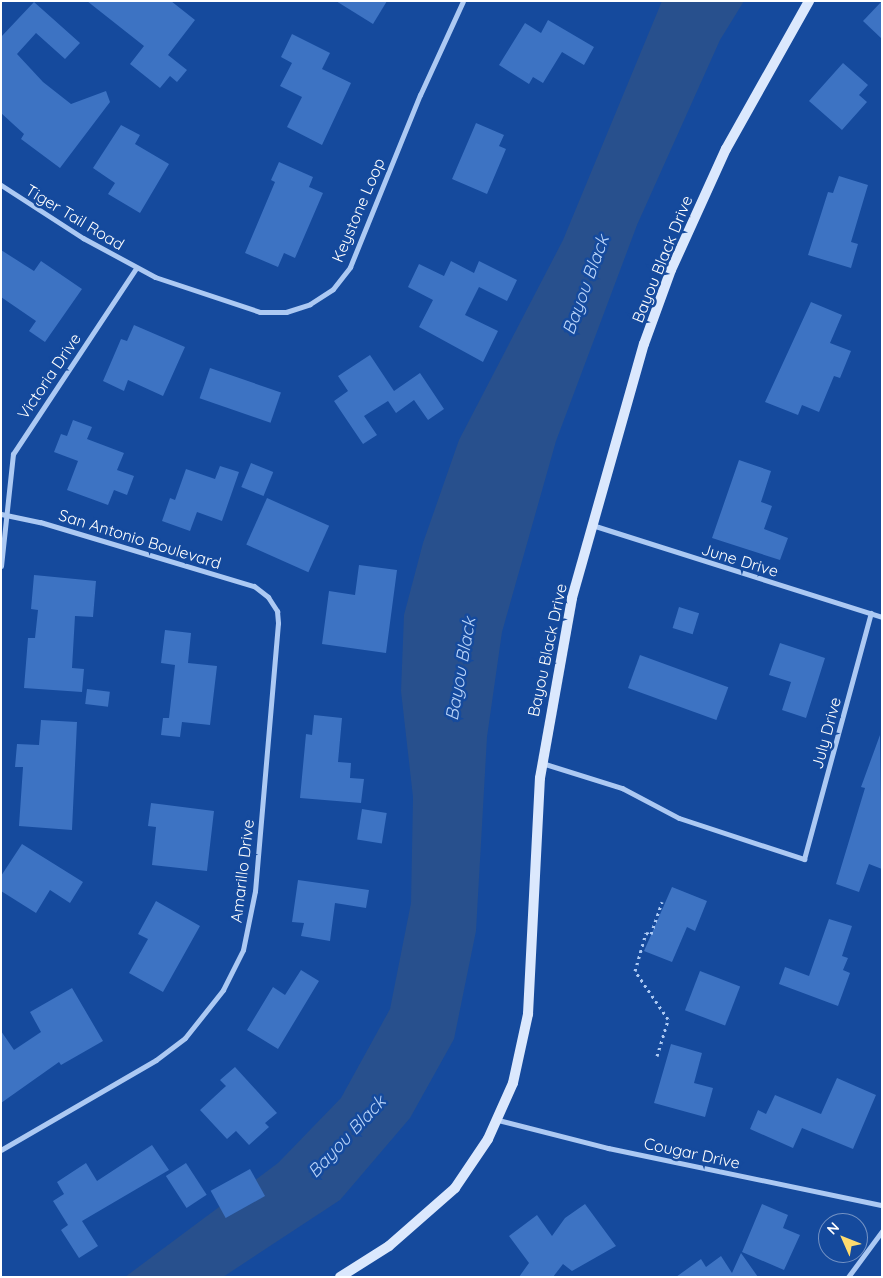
<!DOCTYPE html>
<style>
body{margin:0}
#map{position:relative;width:883px;height:1278px;overflow:hidden;background:#154a9d;font-family:Quicksand,sans-serif}
div>[style]{position:absolute}
.water>*{inset:0;background:#28508d}
.building>*{inset:0;background:#3d73c3;transform-origin:0 0}
.path>*{height:3px;margin-top:-1.5px;transform-origin:0;background:repeating-linear-gradient(90deg,#acc9f3 0 2.5px,transparent 0 6.5px)}
.minor>*{height:5px;margin:-2.5px;padding:0 2.5px;transform-origin:2.5px;border-radius:2.5px;background:#acc9f3}
.secondary>*{height:10px;margin:-5px;padding:0 5px;transform-origin:5px;border-radius:5px;background:#dbe8fd}
span{translate:-50% -50%;white-space:nowrap;text-align:center;line-height:1.15;-webkit-text-stroke:5px #154a9d;paint-order:stroke}
.street-label{font-size:16px;color:#fff}
.water-label{font-size:18px;color:#b8d3f9;font-style:italic}
.frame{position:absolute;inset:0;border:2px solid #fff;pointer-events:none}
.north{position:absolute;left:818px;top:1213px;width:50px;height:50px;box-sizing:border-box;background:#154a9d;border:1px solid #7392c4;border-radius:50%;rotate:314deg;font-size:14px;font-weight:700;line-height:20px;text-align:center;color:#fff}
.north::after{content:'';display:block;margin:auto;width:18px;height:22px;background:#ffdc6e;clip-path:polygon(50% 0,100% 100%,50% 72%,0 100%)}
</style>
<div id="map">
<div class="water">
<div style="clip-path:polygon(662px 1px,744px 1px,720px 40px,637px 225px,556px 441px,502px 632px,487px 737px,476px 931px,454px 1039px,410px 1118px,340px 1200px,223px 1277px,125px 1277px,278px 1163px,341px 1098px,390px 1009px,411px 903px,413px 797px,401px 691px,404px 615px,423px 543px,459px 440px,563px 240px)"></div>
</div>
<div class="building">
<div style="clip-path:polygon(87px 1px,171px 1px,195px 20px,168px 55px,187px 70px,177px 82px,170px 76px,160px 88px,130px 64px,144px 46px)"></div>
<div style="clip-path:polygon(336px 1px,387px 1px,373px 24px)"></div>
<div style="clip-path:polygon(882px 1px,882px 39px,863px 21px)"></div>
<div style="clip-path:polygon(34px 2px,80px 43px,65px 59px,36px 33px,17px 54px,43px 82px,71px 104px,106px 91px,110px 102px,60px 168px,21px 139px,24px 134px,1px 113px,1px 37px)"></div>
<div style="clip-path:polygon(548px 20px,594px 47px,584px 65px,562px 52px,543px 83px,533px 77px,529px 84px,499px 65px,525px 23px,541px 33px)"></div>
<div style="clip-path:polygon(292px 34px,330px 53px,322px 69px,351px 83px,322px 145px,287px 127px,302px 97px,280px 86px,292px 63px,281px 57px)"></div>
<div style="clip-path:polygon(843px 63px,868px 85px,859px 95px,867px 102px,842px 130px,809px 101px)"></div>
<div style="clip-path:polygon(476px 123px,504px 135px,499px 146px,506px 149px,487px 194px,452px 179px)"></div>
<div style="clip-path:polygon(121px 125px,140px 135px,135px 144px,169px 164px,140px 213px,108px 194px,115px 183px,93px 168px)"></div>
<div style="clip-path:polygon(279px 162px,313px 177px,309px 187px,323px 193px,295px 258px,284px 253px,278px 267px,245px 253px,275px 182px,271px 180px)"></div>
<div style="clip-path:polygon(839px 176px,868px 185px,851px 242px,858px 244px,851px 268px,808px 255px,828px 192px,833px 193px)"></div>
<div style="clip-path:polygon(1px 250px,34px 271px,41px 261px,82px 289px,45px 342px,29px 331px,36px 321px,1px 297px)"></div>
<div style="clip-path:polygon(451px 261px,474px 273px,479px 261px,517px 280px,507px 301px,479px 287px,465px 315px,498px 331px,483px 362px,419px 327px,433px 300px,408px 287px,419px 264px,444px 276px)"></div>
<div style="clip-path:polygon(811px 302px,842px 315px,830px 343px,851px 351px,840px 378px,834px 376px,819px 412px,802px 405px,798px 415px,765px 402px)"></div>
<div style="clip-path:polygon(134px 325px,185px 347px,163px 396px,128px 380px,124px 391px,103px 381px,121px 339px,127px 341px)"></div>
<div style="clip-path:polygon(370px 355px,394px 391px,420px 373px,444px 409px,428px 420px,414px 400px,396px 413px,388px 401px,364px 416px,377px 435px,363px 444px,334px 401px,348px 391px,338px 376px)"></div>
<div style="left:210px;top:368px;width:75px;height:32px;rotate:19deg"></div>
<div style="clip-path:polygon(73px 420px,92px 427px,87px 439px,124px 453px,117px 470px,134px 476px,127px 495px,114px 490px,108px 505px,67px 490px,78px 461px,54px 452px,61px 434px,67px 436px)"></div>
<div style="clip-path:polygon(739px 460px,771px 471px,761px 502px,772px 506px,764px 529px,788px 538px,780px 560px,712px 538px)"></div>
<div style="left:251px;top:463px;width:24px;height:26px;rotate:22deg"></div>
<div style="clip-path:polygon(220px 466px,239px 472px,222px 521px,197px 512px,190px 531px,162px 521px,170px 498px,175px 500px,186px 469px,215px 479px)"></div>
<div style="left:267px;top:498px;width:68px;height:51px;rotate:24deg"></div>
<div style="clip-path:polygon(359px 565px,397px 570px,386px 653px,322px 644px,329px 591px,355px 595px)"></div>
<div style="clip-path:polygon(34px 575px,96px 581px,93px 617px,75px 616px,72px 668px,84px 669px,82px 692px,24px 688px,28px 638px,35px 638px,38px 610px,31px 609px)"></div>
<div style="left:679px;top:607px;width:21px;height:22px;rotate:17deg"></div>
<div style="clip-path:polygon(165px 630px,191px 633px,188px 663px,217px 666px,210px 725px,182px 722px,180px 737px,161px 735px,163px 718px,169px 718px,175px 665px,161px 663px)"></div>
<div style="clip-path:polygon(780px 643px,825px 658px,806px 718px,782px 710px,791px 682px,769px 675px)"></div>
<div style="left:640px;top:655px;width:94px;height:35px;rotate:20deg"></div>
<div style="left:87px;top:689px;width:23px;height:15px;rotate:7deg"></div>
<div style="clip-path:polygon(314px 715px,342px 718px,338px 762px,351px 763px,350px 778px,364px 779px,361px 803px,300px 798px,306px 734px,312px 735px)"></div>
<div style="clip-path:polygon(41px 720px,77px 722px,72px 830px,19px 826px,23px 767px,15px 767px,17px 744px,39px 745px)"></div>
<div style="clip-path:polygon(880px 735px,882px 869px,869px 864px,859px 892px,836px 884px,865px 788px,861px 787px)"></div>
<div style="clip-path:polygon(151px 803px,214px 811px,207px 871px,152px 865px,156px 827px,148px 826px)"></div>
<div style="left:362px;top:809px;width:25px;height:31px;rotate:9deg"></div>
<div style="clip-path:polygon(22px 844px,83px 882px,70px 903px,50px 890px,36px 913px,1px 891px,1px 876px)"></div>
<div style="clip-path:polygon(298px 880px,369px 890px,366px 908px,335px 903px,330px 941px,301px 936px,304px 923px,292px 922px)"></div>
<div style="clip-path:polygon(672px 887px,707px 901px,695px 931px,687px 927px,672px 962px,644px 951px)"></div>
<div style="clip-path:polygon(156px 901px,200px 926px,163px 992px,129px 973px,148px 939px,138px 934px)"></div>
<div style="clip-path:polygon(829px 919px,852px 926px,842px 956px,848px 958px,843px 970px,850px 973px,838px 1006px,779px 984px,785px 967px,809px 976px)"></div>
<div style="clip-path:polygon(301px 970px,319px 981px,278px 1049px,247px 1030px,273px 987px,285px 995px)"></div>
<div style="left:700px;top:971px;width:43px;height:42px;rotate:21deg"></div>
<div style="clip-path:polygon(72px 988px,103px 1041px,61px 1065px,59px 1062px,1px 1103px,1px 1031px,14px 1050px,41px 1032px,30px 1012px)"></div>
<div style="clip-path:polygon(671px 1044px,702px 1053px,694px 1083px,713px 1088px,705px 1117px,654px 1103px)"></div>
<div style="clip-path:polygon(235px 1067px,277px 1113px,265px 1123px,269px 1127px,249px 1145px,236px 1131px,227px 1139px,200px 1110px,226px 1086px,220px 1080px)"></div>
<div style="clip-path:polygon(837px 1078px,876px 1095px,853px 1149px,802px 1128px,793px 1148px,750px 1129px,758px 1110px,766px 1114px,775px 1095px,821px 1114px)"></div>
<div style="clip-path:polygon(152px 1145px,169px 1170px,82px 1221px,98px 1246px,79px 1258px,61px 1230px,68px 1225px,53px 1201px,64px 1194px,57px 1182px,86px 1163px,97px 1181px)"></div>
<div style="left:186px;top:1163px;width:38px;height:24px;rotate:57deg"></div>
<div style="left:250px;top:1169px;width:31px;height:45px;rotate:61deg"></div>
<div style="clip-path:polygon(585px 1204px,616px 1246px,572px 1271px,563px 1264px,553px 1277px,519px 1277px,529px 1263px,509px 1236px,537px 1215px,552px 1236px,565px 1218px)"></div>
<div style="clip-path:polygon(762px 1204px,788px 1215px,783px 1228px,800px 1235px,784px 1270px,742px 1252px)"></div>
<div style="clip-path:polygon(741px 1253px,758px 1277px,676px 1277px,701px 1259px,706px 1267px,721px 1256px,732px 1273px)"></div>
</div>
<div class="path">
<div style="left:657px;top:1056px;width:39px;rotate:-73deg"></div>
<div style="left:668px;top:1019px;width:58px;rotate:-124.5deg"></div>
<div style="left:635px;top:971px;width:40px;rotate:-74deg"></div>
<div style="left:646px;top:933px;width:5px;rotate:11deg"></div>
<div style="left:651px;top:934px;width:34px;rotate:-71deg"></div>
</div>
<div class="minor">
<div style="left:1px;top:185px;width:98px;rotate:32.9deg"></div>
<div style="left:83px;top:238px;width:82px;rotate:28.4deg"></div>
<div style="left:155px;top:277px;width:111px;rotate:18.4deg"></div>
<div style="left:260px;top:312px;width:26px"></div>
<div style="left:286px;top:312px;width:25px;rotate:-18deg"></div>
<div style="left:310px;top:304px;width:27px;rotate:-33deg"></div>
<div style="left:333px;top:289px;width:28px;rotate:-52deg"></div>
<div style="left:350px;top:267px;width:186px;rotate:-67.9deg"></div>
<div style="left:420px;top:95px;width:103px;rotate:-65.4deg"></div>
<div style="left:1px;top:514px;width:40px;rotate:12deg"></div>
<div style="left:40px;top:522px;width:223px;rotate:16.7deg"></div>
<div style="left:254px;top:586px;width:18px;rotate:38deg"></div>
<div style="left:268px;top:597px;width:17px;rotate:57deg"></div>
<div style="left:277px;top:611px;width:12px;rotate:85deg"></div>
<div style="left:278px;top:623px;width:269px;rotate:94.9deg"></div>
<div style="left:255px;top:891px;width:60px;rotate:101.5deg"></div>
<div style="left:243px;top:950px;width:45px;rotate:116.6deg"></div>
<div style="left:223px;top:990px;width:61px;rotate:128.4deg"></div>
<div style="left:185px;top:1038px;width:36px;rotate:143deg"></div>
<div style="left:156px;top:1060px;width:179px;rotate:149.9deg"></div>
<div style="left:592px;top:525px;width:304px;rotate:17.6deg"></div>
<div style="left:1px;top:566px;width:113px;rotate:-83.9deg"></div>
<div style="left:13px;top:454px;width:223px;rotate:-56.5deg"></div>
<div style="left:542px;top:763px;width:84px;rotate:17.4deg"></div>
<div style="left:622px;top:788px;width:64px;rotate:27.8deg"></div>
<div style="left:679px;top:818px;width:132px;rotate:18.2deg"></div>
<div style="left:804px;top:859px;width:255px;rotate:-74.8deg"></div>
<div style="left:498px;top:1120px;width:114px;rotate:14.3deg"></div>
<div style="left:608px;top:1148px;width:280px;rotate:11.8deg"></div>
<div style="left:848px;top:1277px;width:57px;rotate:-53.5deg"></div>
</div>
<div class="secondary">
<div style="left:340px;top:1277px;width:58px;rotate:-32.3deg"></div>
<div style="left:389px;top:1246px;width:88px;rotate:-41.3deg"></div>
<div style="left:455px;top:1188px;width:59px;rotate:-56deg"></div>
<div style="left:488px;top:1139px;width:61px;rotate:-65.9deg"></div>
<div style="left:513px;top:1083px;width:71px;rotate:-77.7deg"></div>
<div style="left:528px;top:1014px;width:236px;rotate:-87.1deg"></div>
<div style="left:540px;top:778px;width:183px;rotate:-79.9deg"></div>
<div style="left:572px;top:598px;width:264px;rotate:-74.2deg"></div>
<div style="left:644px;top:344px;width:79px;rotate:-70deg"></div>
<div style="left:671px;top:270px;width:133px;rotate:-65.6deg"></div>
<div style="left:726px;top:149px;width:170px;rotate:-60.7deg"></div>
</div>
<div class="street-label">
<span style="left:358px;top:210px;rotate:-67deg">Keystone Loop</span>
<span style="left:75px;top:217px;rotate:31deg">Tiger Tail Road</span>
<span style="left:662px;top:259px;rotate:-68deg">Bayou Black Drive</span>
<span style="left:49px;top:376px;rotate:-56deg">Victoria Drive</span>
<span style="left:140px;top:539px;rotate:17deg">San Antonio Boulevard</span>
<span style="left:740px;top:560px;rotate:17deg">June Drive</span>
<span style="left:547px;top:650px;rotate:-78deg">Bayou Black Drive</span>
<span style="left:826px;top:733px;rotate:-75deg">July Drive</span>
<span style="left:242px;top:871px;rotate:-83deg">Amarillo Drive</span>
<span style="left:692px;top:1153px;rotate:12deg">Cougar Drive</span>
</div>
<div class="water-label">
<span style="left:586px;top:285px;rotate:-70deg">Bayou Black</span>
<span style="left:461px;top:669px;rotate:-80deg">Bayou Black</span>
<span style="left:347px;top:1137px;rotate:-47deg">Bayou Black</span>
</div>
<div class="frame"></div>
<div class="north">N</div>
</div>
